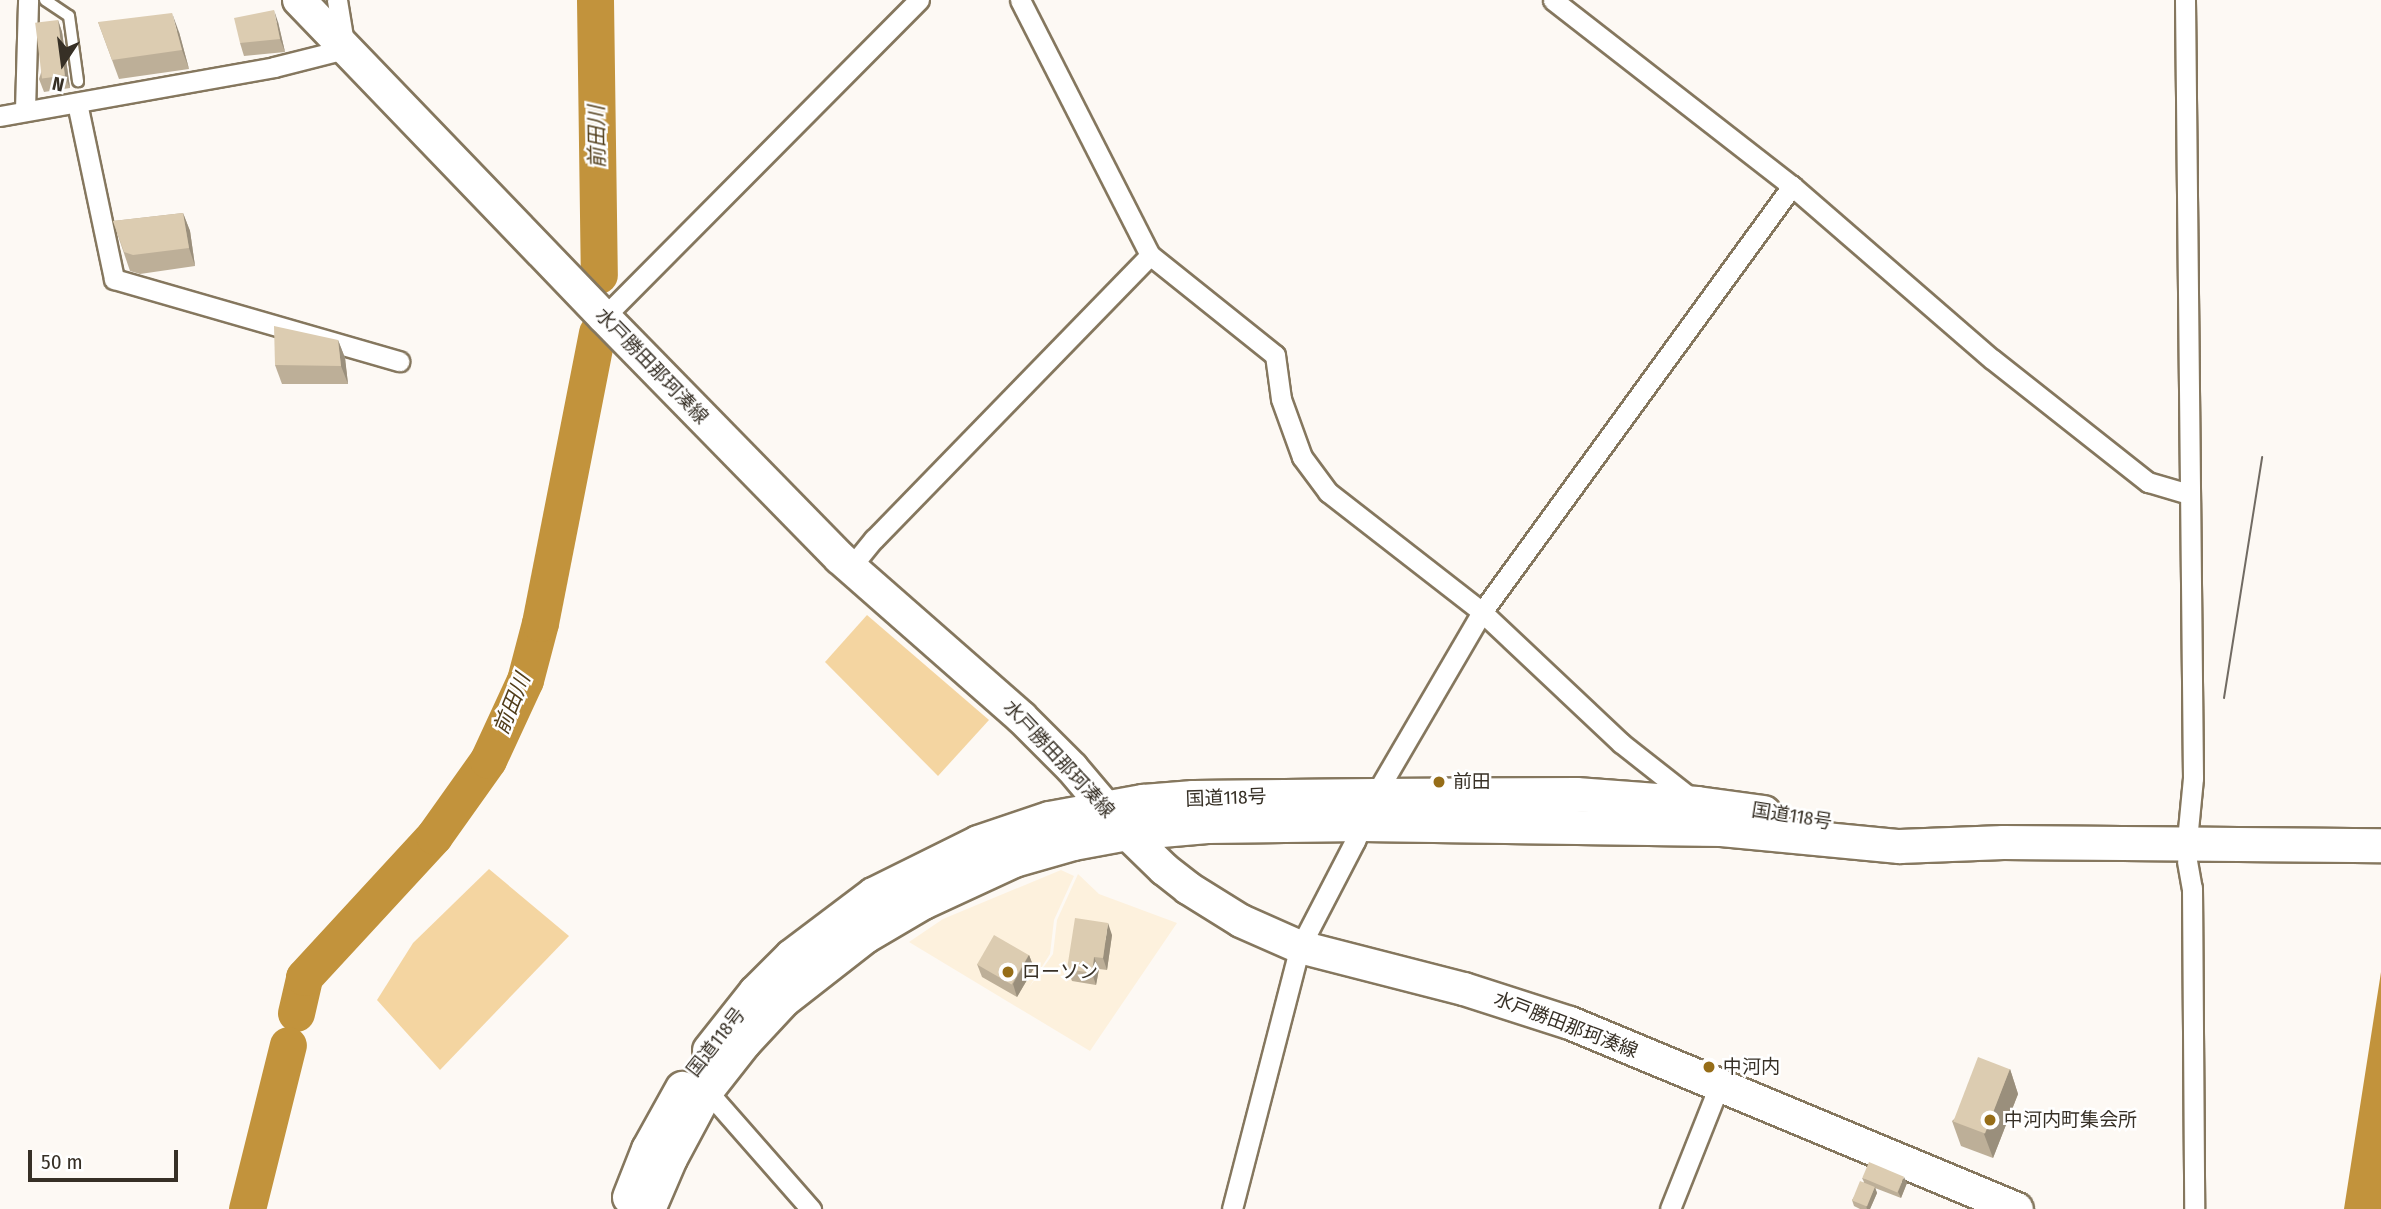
<!DOCTYPE html>
<meta charset="utf-8">
<style>
body{margin:0}
#map{position:relative;width:2381px;height:1209px;overflow:hidden;background:#fdf9f4;font-family:"Fira Sans Condensed","Noto Sans JP",sans-serif}
div>[style]{position:absolute}
.built>*{inset:0;background:#fdf1dd}
.green>*{inset:0;background:#f4d5a1}
.water>*{inset:0;background:#c2933c}
.river>*{height:37px;margin:-18.5px;padding:0 18.5px;transform-origin:18.5px;border-radius:18.5px;background:#c2933c}
.roads{filter:drop-shadow(2px 0 #85775e) drop-shadow(-2px 0 #85775e) drop-shadow(0 2px #85775e) drop-shadow(0 -2px #85775e)}
.service>*{height:10px;margin:-5px;padding:0 5px;transform-origin:5px;border-radius:5px;background:#fff}
.minor>*{height:19px;margin:-9.5px;padding:0 9.5px;transform-origin:9.5px;border-radius:9.5px;background:#fff}
.primary>*{height:32px;margin:-16px;padding:0 16px;transform-origin:16px;border-radius:16px;background:#fff}
.trunk>*{height:33px;margin:-16.5px;padding:0 16.5px;transform-origin:16.5px;border-radius:16.5px;background:#fff}
.tram>*{height:2px;margin:-1px;padding:0 1px;transform-origin:1px;border-radius:1px;background:#716b63}
.wall>*{inset:0;background:#bdaf98}
.shaded-wall>*{inset:0;background:#9a8f7c}
.building>*{inset:0;background:#dcccb1;transform-origin:0 0}
.dots>*{width:19px;height:19px;translate:-50% -50%;box-sizing:border-box;border:4px solid #fff;border-radius:50%}
span{translate:-50% -50%;white-space:nowrap;text-align:center;line-height:1.15;-webkit-text-stroke:5px #fff;paint-order:stroke}
.street-label{font-size:19px;color:#373026}
.poi-label{font-size:19px;color:#373026}
.left{translate:0 -50%;text-align:left}
.water-label{font-size:21px;color:#513d19;font-style:italic}
.north{position:absolute;left:28px;top:28px;width:70px;height:70px;-webkit-text-stroke:5px #fff;paint-order:stroke;rotate:193deg;font-size:19px;font-weight:700;line-height:28px;text-align:center;color:#373026}
.north::after{content:'';display:block;margin:auto;width:24px;height:32px;background:#373026;clip-path:polygon(50% 0,100% 100%,50% 72%,0 100%)}
.scale{position:absolute;left:28px;top:1150px;width:150px;height:32px;box-sizing:border-box;border:4px solid #373026;border-top:0;padding-left:9px;font-size:21px;line-height:24px;white-space:nowrap;color:#373026;-webkit-text-stroke:5px #fff;paint-order:stroke}
</style>
<div id="map">
<div class="built">
<div style="clip-path:polygon(1061px 870px,1074px 876px,1054px 920px,1050px 954px,1028px 989px,1053px 954px,1057px 920px,1078px 874px,1099px 894px,1177px 923px,1090px 1051px,909px 942px,943px 919px)"></div>
</div>
<div class="green">
<div style="clip-path:polygon(867px 615px,989px 720px,938px 776px,825px 662px)"></div>
<div style="clip-path:polygon(489px 869px,569px 936px,440px 1070px,377px 1000px,413px 943px)"></div>
</div>
<div class="water">
<div style="clip-path:polygon(2381px 972px,2381px 1209px,2344px 1209px)"></div>
</div>
<div class="river">
<div style="left:595px;top:0;width:275px;rotate:89.2deg"></div>
<div style="left:296px;top:1013px;width:37px;rotate:-77deg"></div>
<div style="left:304px;top:977px;width:192px;rotate:-47.3deg"></div>
<div style="left:434px;top:836px;width:93px;rotate:-54.6deg"></div>
<div style="left:488px;top:760px;width:88px;rotate:-65.2deg"></div>
<div style="left:525px;top:680px;width:59px;rotate:-75.3deg"></div>
<div style="left:540px;top:623px;width:296px;rotate:-78.9deg"></div>
<div style="left:247px;top:1209px;width:169px;rotate:-76deg"></div>
</div>
<div class="roads">
<div class="service">
<div style="left:45px;top:0;width:29px;rotate:34deg"></div>
<div style="left:69px;top:16px;width:66px;rotate:82.1deg"></div>
</div>
<div class="minor">
<div style="left:1020px;top:0;width:286px;rotate:63deg"></div>
<div style="left:1553px;top:0;width:303px;rotate:37.9deg"></div>
<div style="left:1792px;top:186px;width:264px;rotate:40.9deg"></div>
<div style="left:1992px;top:359px;width:199px;rotate:38.3deg"></div>
<div style="left:2148px;top:482px;width:43px;rotate:16.3deg"></div>
<div style="left:2185px;top:0;width:778px;rotate:89.41deg"></div>
<div style="left:2193px;top:778px;width:52px;rotate:95.5deg"></div>
<div style="left:77px;top:103px;width:180px;rotate:78.1deg"></div>
<div style="left:114px;top:279px;width:297px;rotate:16.1deg"></div>
<div style="left:25px;top:110px;width:110px;rotate:-88.4deg"></div>
<div style="left:0;top:116px;width:278px;rotate:-10.1deg"></div>
<div style="left:274px;top:67px;width:73px;rotate:-14.2deg"></div>
<div style="left:345px;top:49px;width:50px;rotate:-99.3deg"></div>
<div style="left:604px;top:317px;width:447px;rotate:-45.2deg"></div>
<div style="left:851px;top:567px;width:36px;rotate:-51deg"></div>
<div style="left:874px;top:539px;width:396px;rotate:-45.8deg"></div>
<div style="left:1150px;top:255px;width:160px;rotate:38.7deg"></div>
<div style="left:1275px;top:355px;width:44px;rotate:82.2deg"></div>
<div style="left:1281px;top:399px;width:62px;rotate:70.1deg"></div>
<div style="left:1302px;top:457px;width:44px;rotate:53.4deg"></div>
<div style="left:1328px;top:492px;width:195px;rotate:37.9deg"></div>
<div style="left:1482px;top:612px;width:191px;rotate:43.3deg"></div>
<div style="left:1621px;top:743px;width:89px;rotate:38.2deg"></div>
<div style="left:2187px;top:861px;width:27px;rotate:80deg"></div>
<div style="left:2192px;top:888px;width:321px;rotate:89.6deg"></div>
<div style="left:701px;top:1084px;width:167px;rotate:48.7deg"></div>
<div style="left:1232px;top:1209px;width:271px;rotate:-75.5deg"></div>
<div style="left:1300px;top:947px;width:119px;rotate:-62.6deg"></div>
<div style="left:1355px;top:841px;width:50px;rotate:-66.5deg"></div>
<div style="left:1375px;top:795px;width:212px;rotate:-59.7deg"></div>
<div style="left:1482px;top:612px;width:527px;rotate:-53.96deg"></div>
<div style="left:1670px;top:1209px;width:132px;rotate:-68.3deg"></div>
</div>
<div class="primary">
<div style="left:299px;top:0;width:440px;rotate:46.1deg"></div>
<div style="left:604px;top:317px;width:337px;rotate:45.6deg"></div>
<div style="left:840px;top:558px;width:241px;rotate:41.3deg"></div>
<div style="left:1021px;top:717px;width:72px;rotate:45deg"></div>
<div style="left:1072px;top:768px;width:85px;rotate:49.8deg"></div>
<div style="left:1127px;top:833px;width:52px;rotate:44.2deg"></div>
<div style="left:1164px;top:869px;width:31px;rotate:38deg"></div>
<div style="left:1188px;top:888px;width:62px;rotate:31.9deg"></div>
<div style="left:1241px;top:921px;width:64px;rotate:23.8deg"></div>
<div style="left:1300px;top:947px;width:169px;rotate:14.4deg"></div>
<div style="left:1464px;top:989px;width:111px;rotate:17.8deg"></div>
<div style="left:1570px;top:1023px;width:484px;rotate:22.6deg"></div>
</div>
<div class="trunk">
<div style="left:709px;top:1050px;width:74px;rotate:-51.6deg"></div>
<div style="left:755px;top:992px;width:51px;rotate:-45deg"></div>
<div style="left:791px;top:956px;width:103px;rotate:-37.1deg"></div>
<div style="left:873px;top:894px;width:117px;rotate:-26.3deg"></div>
<div style="left:978px;top:842px;width:75px;rotate:-18.7deg"></div>
<div style="left:1049px;top:818px;width:96px;rotate:-10.3deg"></div>
<div style="left:1143px;top:801px;width:50px;rotate:-4.6deg"></div>
<div style="left:1193px;top:797px;width:182px;rotate:-0.6deg"></div>
<div style="left:1375px;top:795px;width:201px;rotate:-0.3deg"></div>
<div style="left:1576px;top:794px;width:121px;rotate:4.3deg"></div>
<div style="left:1697px;top:803px;width:67px;rotate:7.8deg"></div>
<div style="left:629px;top:1197px;width:52px;rotate:-68.4deg"></div>
<div style="left:648px;top:1149px;width:70px;rotate:-60.9deg"></div>
<div style="left:648px;top:1209px;width:56px;rotate:-66.7deg"></div>
<div style="left:670px;top:1158px;width:78px;rotate:-61.8deg"></div>
<div style="left:707px;top:1089px;width:60px;rotate:-51.8deg"></div>
<div style="left:744px;top:1042px;width:57px;rotate:-47.1deg"></div>
<div style="left:783px;top:1000px;width:104px;rotate:-38deg"></div>
<div style="left:865px;top:936px;width:67px;rotate:-30.4deg"></div>
<div style="left:923px;top:902px;width:100px;rotate:-24.8deg"></div>
<div style="left:1014px;top:860px;width:61px;rotate:-16.1deg"></div>
<div style="left:1073px;top:843px;width:55px;rotate:-10.5deg"></div>
<div style="left:1127px;top:833px;width:80px;rotate:-5deg"></div>
<div style="left:1207px;top:826px;width:155px;rotate:-0.7deg"></div>
<div style="left:1362px;top:824px;width:359px;rotate:0.8deg"></div>
<div style="left:1721px;top:829px;width:179px;rotate:5.5deg"></div>
<div style="left:1899px;top:846px;width:104px;rotate:-2.2deg"></div>
<div style="left:2003px;top:842px;width:378px;rotate:0.5deg"></div>
</div>
</div>
<div class="tram">
<div style="left:2224px;top:698px;width:244px;rotate:-81deg"></div>
</div>
<div class="wall">
<div style="clip-path:polygon(58px 20px,62px 32px,70px 88px,44px 92px,39px 79px)"></div>
<div style="clip-path:polygon(98px 22px,179px 32px,189px 69px,119px 79px)"></div>
<div style="clip-path:polygon(278px 22px,285px 52px,244px 56px,240px 43px)"></div>
<div style="clip-path:polygon(183px 213px,190px 231px,195px 266px,140px 274px,130px 271px,113px 221px)"></div>
<div style="clip-path:polygon(338px 340px,345px 358px,348px 384px,282px 384px,275px 365px)"></div>
<div style="clip-path:polygon(1112px 935px,1107px 970px,1099px 969px,1096px 985px,1072px 981px,1067px 969px)"></div>
<div style="clip-path:polygon(1029px 955px,1034px 968px,1017px 997px,982px 977px,977px 964px)"></div>
<div style="clip-path:polygon(2010px 1069px,2018px 1094px,1993px 1158px,1961px 1146px,1952px 1121px)"></div>
<div style="clip-path:polygon(1862px 1178px,1907px 1183px,1901px 1198px,1875px 1188px,1877px 1193px,1870px 1209px,1860px 1209px,1854px 1206px,1852px 1200px,1864px 1182px)"></div>
</div>
<div class="shaded-wall">
<div style="clip-path:polygon(274px 10px,278px 22px,285px 52px,280px 39px)"></div>
<div style="clip-path:polygon(172px 13px,179px 32px,189px 69px,182px 50px)"></div>
<div style="clip-path:polygon(58px 20px,62px 32px,70px 88px,65px 76px)"></div>
<div style="clip-path:polygon(183px 213px,190px 231px,195px 266px,189px 248px)"></div>
<div style="clip-path:polygon(338px 340px,345px 358px,348px 384px,341px 366px)"></div>
<div style="clip-path:polygon(1108px 923px,1112px 935px,1107px 970px,1103px 958px)"></div>
<div style="clip-path:polygon(1029px 955px,1034px 968px,1017px 997px,1013px 984px)"></div>
<div style="clip-path:polygon(1094px 957px,1099px 969px,1096px 985px,1092px 973px)"></div>
<div style="clip-path:polygon(2010px 1069px,2018px 1094px,1993px 1158px,1984px 1134px)"></div>
<div style="clip-path:polygon(1904px 1177px,1907px 1183px,1901px 1198px,1898px 1192px)"></div>
<div style="clip-path:polygon(1875px 1187px,1877px 1193px,1870px 1209px,1867px 1209px,1866px 1206px)"></div>
</div>
<div class="building">
<div style="clip-path:polygon(274px 10px,280px 39px,240px 43px,234px 18px)"></div>
<div style="clip-path:polygon(172px 13px,182px 50px,112px 60px,98px 22px)"></div>
<div style="left:58px;top:20px;width:56px;height:23px;rotate:83deg"></div>
<div style="clip-path:polygon(183px 213px,189px 248px,133px 255px,124px 252px,113px 221px)"></div>
<div style="clip-path:polygon(274px 326px,338px 340px,341px 366px,275px 365px)"></div>
<div style="clip-path:polygon(1075px 918px,1108px 923px,1103px 958px,1094px 957px,1092px 973px,1067px 969px)"></div>
<div style="left:994px;top:935px;width:40px;height:34px;rotate:30deg"></div>
<div style="left:1978px;top:1057px;width:34px;height:69px;rotate:21deg"></div>
<div style="left:1869px;top:1162px;width:38px;height:17px;rotate:23deg"></div>
<div style="left:1860px;top:1181px;width:16px;height:21px;rotate:22deg"></div>
</div>
<div class="dots">
<div style="left:1439px;top:782px;background:#966d18"></div>
<div style="left:1008px;top:972px;background:#966d18"></div>
<div style="left:1709px;top:1067px;background:#966d18"></div>
<div style="left:1990px;top:1120px;background:#966d18"></div>
</div>
<div class="street-label">
<span style="left:652px;top:366px;rotate:46deg">水戸勝田那珂湊線</span>
<span style="left:1059px;top:759px;rotate:47deg">水戸勝田那珂湊線</span>
<span style="left:1226px;top:798px;rotate:-2deg">国道118号</span>
<span style="left:1792px;top:816px;rotate:9deg">国道118号</span>
<span style="left:1566px;top:1025px;rotate:21deg">水戸勝田那珂湊線</span>
<span style="left:716px;top:1042px;rotate:-52deg">国道118号</span>
</div>
<div class="poi-label">
<span class="left" style="left:1453px;top:782px">前田</span>
<span class="left" style="left:1022px;top:972px">ローソン</span>
<span class="left" style="left:1723px;top:1067px">中河内</span>
<span class="left" style="left:2004px;top:1120px">中河内町集会所</span>
</div>
<div class="water-label">
<span style="left:597px;top:137px;rotate:-91deg">前田川</span>
<span style="left:512px;top:704px;rotate:-68deg">前田川</span>
</div>
<div class="north">N</div>
<div class="scale">50 m</div>
</div>
